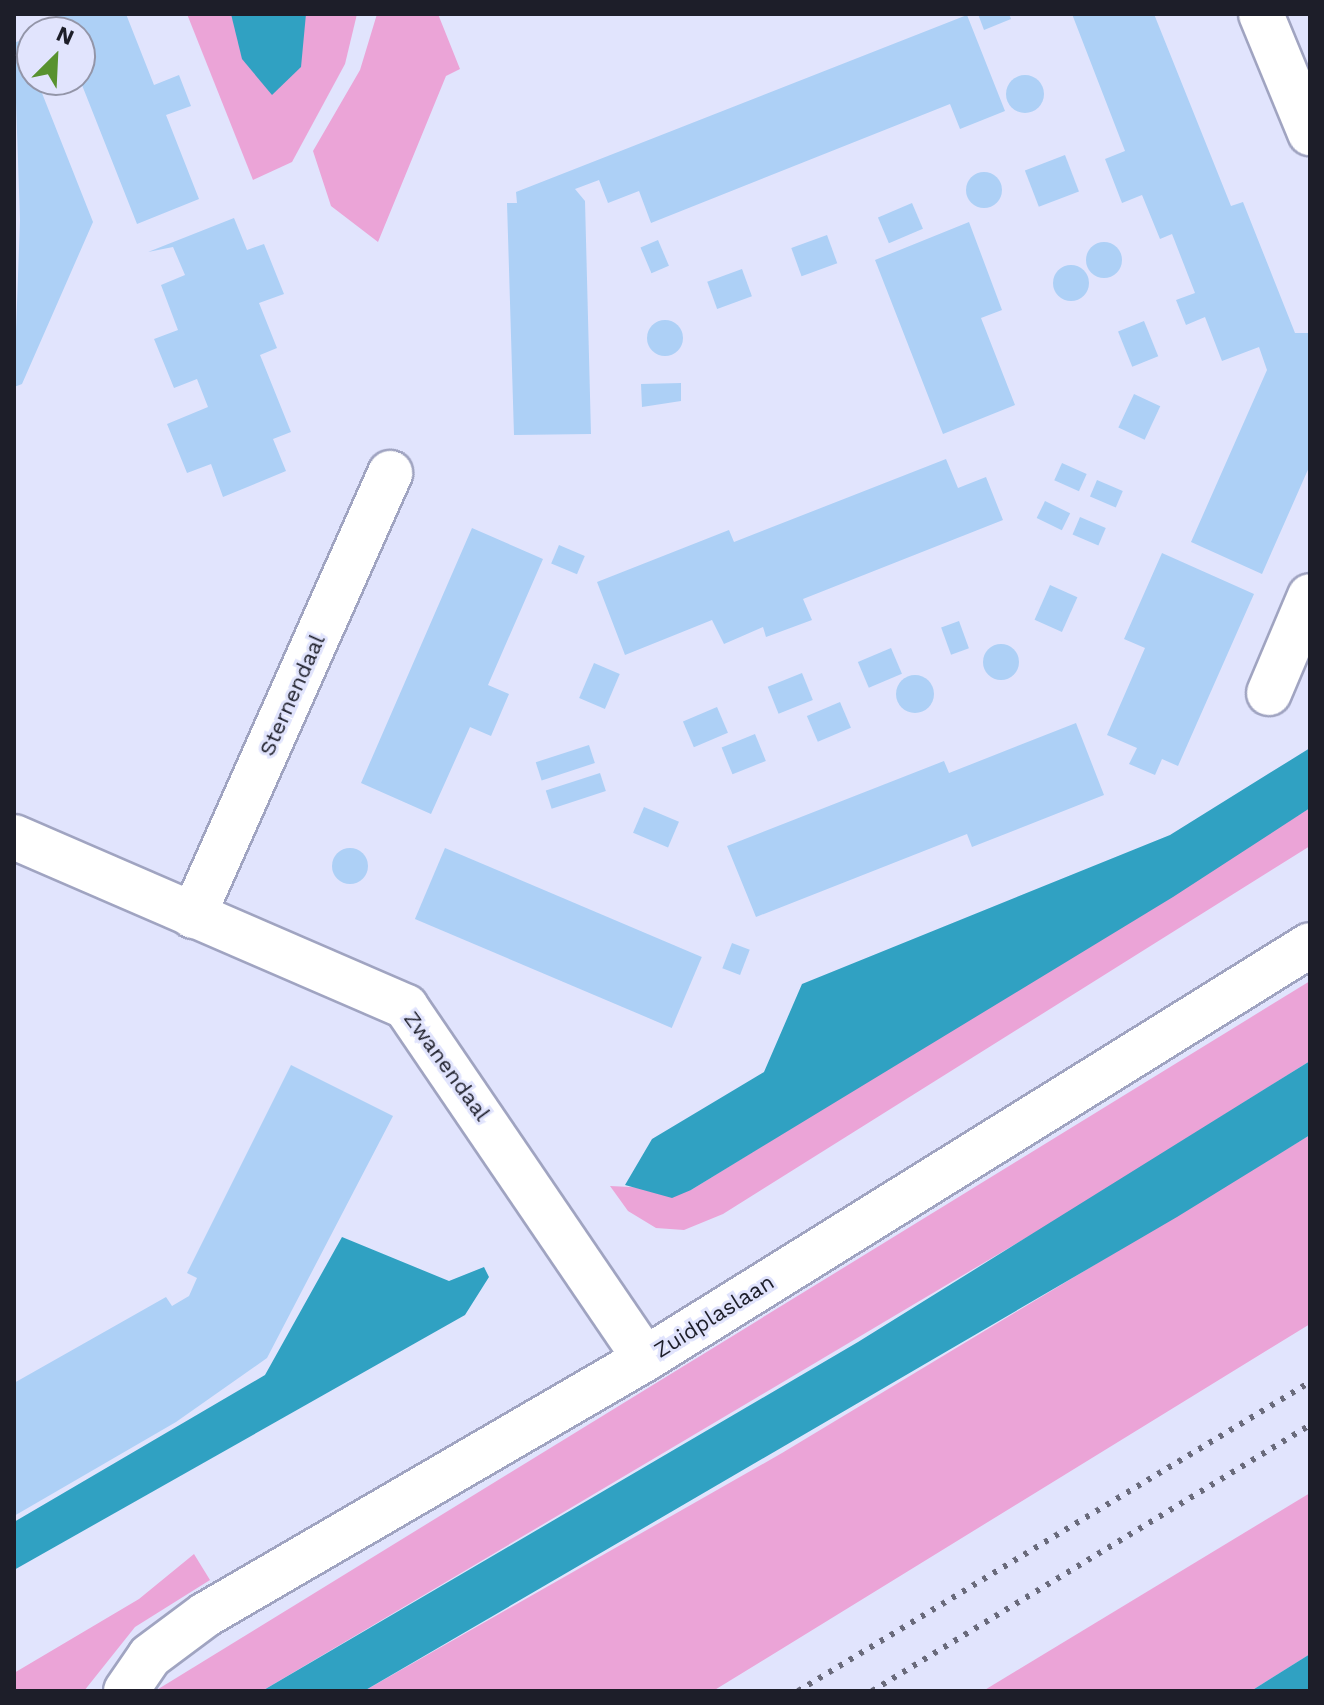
<!DOCTYPE html>
<style>
body{margin:0}
#map{position:relative;width:1324px;height:1705px;overflow:hidden;background:#e1e4fd;font-family:"Work Sans",sans-serif}
div>[style]{position:absolute}
.green>*{inset:0;background:#eba4d7}
.water>*{inset:0;background:#30a1c2}
.building>*{inset:0;background:#add0f6;transform-origin:0 0}
.round{border-radius:50%}
.roads{filter:drop-shadow(2px 0 #a0a4c1) drop-shadow(-2px 0 #a0a4c1) drop-shadow(0 2px #a0a4c1) drop-shadow(0 -2px #a0a4c1)}
.minor>*{height:44px;margin:-22px;padding:0 22px;transform-origin:22px;border-radius:22px;background:#fff}
.rail>*{height:6px;margin-top:-3px;transform-origin:0;background:repeating-linear-gradient(90deg,#696a7b 0 4px,transparent 0 12px)}
span{translate:-50% -50%;white-space:nowrap;text-align:center;line-height:1.15;-webkit-text-stroke:6px #e1e4fd;paint-order:stroke}
.street-label{font-size:22px;color:#1d1e29}
.frame{position:absolute;inset:0;border:16px solid #1d1e29;pointer-events:none}
.north{position:absolute;left:16px;top:16px;width:80px;height:80px;box-sizing:border-box;background:#e1e4fd;border:2px solid #9395a8;border-radius:50%;rotate:24deg;font-size:22px;font-weight:700;line-height:32px;text-align:center;color:#1d1e29}
.north::after{content:'';display:block;margin:auto;width:28px;height:36px;background:#58922f;clip-path:polygon(50% 0,100% 100%,50% 72%,0 100%)}
</style>
<div id="map">
<div class="green">
<div style="clip-path:polygon(187px 14px,357px 14px,345px 64px,292px 162px,253px 180px)"></div>
<div style="clip-path:polygon(377px 14px,438px 14px,460px 69px,446px 76px,378px 242px,331px 206px,313px 151px,360px 70px)"></div>
<div style="clip-path:polygon(1310px 808px,1310px 846px,723px 1214px,684px 1230px,656px 1228px,628px 1211px,610px 1186px,691px 1190px)"></div>
<div style="clip-path:polygon(1310px 981px,1310px 1061px,1061px 1217px,262px 1691px,155px 1691px)"></div>
<div style="clip-path:polygon(1310px 1135px,1310px 1324px,713px 1691px,364px 1691px,782px 1453px)"></div>
<div style="clip-path:polygon(1310px 1493px,1310px 1654px,1251px 1691px,983px 1691px)"></div>
<div style="clip-path:polygon(194px 1554px,210px 1580px,135px 1627px,84px 1691px,14px 1691px,14px 1673px,139px 1599px)"></div>
</div>
<div class="water">
<div style="clip-path:polygon(231px 14px,306px 14px,301px 67px,272px 95px,242px 59px)"></div>
<div style="clip-path:polygon(1310px 748px,1310px 808px,1173px 897px,691px 1190px,672px 1198px,625px 1185px,652px 1139px,764px 1072px,802px 984px,1170px 835px)"></div>
<div style="clip-path:polygon(1310px 1061px,1310px 1135px,1177px 1217px,364px 1691px,262px 1691px,858px 1342px)"></div>
<div style="clip-path:polygon(342px 1237px,449px 1281px,484px 1267px,489px 1277px,465px 1315px,14px 1570px,14px 1522px,265px 1375px)"></div>
<div style="clip-path:polygon(1310px 1654px,1310px 1691px,1251px 1691px)"></div>
</div>
<div class="building">
<div style="clip-path:polygon(54px 14px,126px 14px,154px 85px,179px 75px,191px 106px,166px 115px,199px 199px,137px 224px,80px 80px,80px 32px,61px 32px)"></div>
<div style="clip-path:polygon(978px 14px,1009px 14px,1011px 19px,984px 30px)"></div>
<div style="clip-path:polygon(1072px 14px,1154px 14px,1231px 206px,1243px 202px,1295px 333px,1310px 333px,1310px 465px,1262px 574px,1191px 542px,1267px 370px,1259px 347px,1222px 361px,1205px 317px,1186px 325px,1176px 300px,1195px 293px,1172px 234px,1160px 239px,1142px 195px,1122px 203px,1105px 159px,1125px 151px)"></div>
<div style="clip-path:polygon(967px 15px,1005px 111px,960px 129px,950px 104px,651px 223px,639px 191px,608px 203px,599px 180px,575px 189px,585px 201px,591px 434px,514px 435px,507px 203px,517px 203px,516px 192px)"></div>
<div style="clip-path:polygon(21px 40px,93px 222px,22px 384px,14px 387px,20px 220px,14px 43px)"></div>
<div class="round" style="left:1006px;top:75px;width:38px;height:38px"></div>
<div style="left:1065px;top:155px;width:39px;height:43px;rotate:69deg"></div>
<div class="round" style="left:966px;top:172px;width:36px;height:36px"></div>
<div style="left:912px;top:203px;width:28px;height:37px;rotate:67deg"></div>
<div style="clip-path:polygon(234px 218px,247px 250px,264px 244px,284px 294px,259px 303px,277px 348px,260px 355px,291px 432px,273px 439px,286px 471px,223px 497px,211px 464px,187px 473px,167px 424px,208px 407px,197px 379px,174px 388px,154px 339px,178px 330px,161px 285px,185px 275px,173px 247px,148px 252px)"></div>
<div style="clip-path:polygon(969px 222px,1002px 310px,981px 318px,1015px 405px,943px 434px,875px 260px)"></div>
<div style="left:827px;top:235px;width:30px;height:38px;rotate:70deg"></div>
<div style="left:658px;top:240px;width:28px;height:19px;rotate:67deg"></div>
<div class="round" style="left:1086px;top:242px;width:36px;height:36px"></div>
<div class="round" style="left:1053px;top:265px;width:36px;height:36px"></div>
<div style="left:742px;top:269px;width:29px;height:37px;rotate:70deg"></div>
<div class="round" style="left:647px;top:320px;width:36px;height:36px"></div>
<div style="left:1144px;top:321px;width:38px;height:28px;rotate:68deg"></div>
<div style="clip-path:polygon(681px 383px,681px 401px,642px 407px,641px 384px)"></div>
<div style="left:1134px;top:394px;width:29px;height:37px;rotate:25deg"></div>
<div style="clip-path:polygon(946px 459px,958px 488px,986px 477px,1003px 520px,803px 599px,812px 620px,766px 637px,763px 627px,724px 644px,712px 620px,625px 655px,597px 582px,729px 530px,734px 542px)"></div>
<div style="left:1062px;top:463px;width:27px;height:19px;rotate:24deg"></div>
<div style="left:1097px;top:480px;width:28px;height:18px;rotate:23deg"></div>
<div style="left:1045px;top:501px;width:28px;height:19px;rotate:26deg"></div>
<div style="left:1080px;top:517px;width:28px;height:19px;rotate:23deg"></div>
<div style="clip-path:polygon(472px 528px,543px 559px,488px 685px,509px 694px,491px 736px,470px 727px,431px 814px,361px 783px)"></div>
<div style="left:559px;top:545px;width:28px;height:20px;rotate:23deg"></div>
<div style="clip-path:polygon(1162px 553px,1254px 594px,1178px 766px,1162px 759px,1155px 775px,1129px 764px,1137px 748px,1107px 735px,1145px 648px,1124px 639px)"></div>
<div style="left:1050px;top:585px;width:30px;height:38px;rotate:24deg"></div>
<div style="left:959px;top:621px;width:29px;height:19px;rotate:70deg"></div>
<div class="round" style="left:983px;top:644px;width:36px;height:36px"></div>
<div style="left:891px;top:648px;width:28px;height:36px;rotate:67deg"></div>
<div style="left:594px;top:663px;width:28px;height:38px;rotate:23deg"></div>
<div style="left:802px;top:673px;width:29px;height:37px;rotate:68deg"></div>
<div class="round" style="left:896px;top:675px;width:38px;height:38px"></div>
<div style="left:840px;top:702px;width:28px;height:36px;rotate:67deg"></div>
<div style="left:717px;top:707px;width:28px;height:37px;rotate:67deg"></div>
<div style="clip-path:polygon(1076px 723px,1104px 795px,972px 847px,967px 834px,756px 917px,727px 846px,944px 761px,949px 773px)"></div>
<div style="left:755px;top:734px;width:29px;height:36px;rotate:68deg"></div>
<div style="left:589px;top:745px;width:19px;height:56px;rotate:72deg"></div>
<div style="left:600px;top:773px;width:19px;height:57px;rotate:72deg"></div>
<div style="left:644px;top:807px;width:38px;height:28px;rotate:23deg"></div>
<div class="round" style="left:332px;top:848px;width:36px;height:36px"></div>
<div style="left:445px;top:848px;width:279px;height:77px;rotate:23deg"></div>
<div style="left:732px;top:943px;width:19px;height:27px;rotate:21deg"></div>
<div style="clip-path:polygon(291px 1065px,393px 1116px,267px 1358px,176px 1422px,14px 1516px,14px 1383px,166px 1297px,172px 1306px,189px 1296px,197px 1278px,187px 1273px)"></div>
</div>
<div class="roads">
<div class="minor">
<div style="left:1261px;top:14px;width:129px;rotate:67.6deg"></div>
<div style="left:1269px;top:693px;width:105px;rotate:-67.1deg"></div>
<div style="left:14px;top:837px;width:427px;rotate:23.4deg"></div>
<div style="left:406px;top:1007px;width:425px;rotate:55.8deg"></div>
<div style="left:193px;top:916px;width:485px;rotate:-66deg"></div>
<div style="left:126px;top:1691px;width:42px;rotate:-55.6deg"></div>
<div style="left:150px;top:1656px;width:69px;rotate:-36.7deg"></div>
<div style="left:205px;top:1615px;width:509px;rotate:-30.19deg"></div>
<div style="left:645px;top:1359px;width:783px;rotate:-31.9deg"></div>
</div>
</div>
<div class="rail">
<div style="left:798px;top:1691px;width:598px;rotate:-31.11deg"></div>
<div style="left:872px;top:1691px;width:512px;rotate:-31.27deg"></div>
</div>
<div class="street-label">
<span style="left:292px;top:695px;rotate:-66deg">Sternendaal</span>
<span style="left:447px;top:1066px;rotate:54deg">Zwanendaal</span>
<span style="left:714px;top:1316px;rotate:-32deg">Zuidplaslaan</span>
</div>
<div class="frame"></div>
<div class="north">N</div>
</div>
